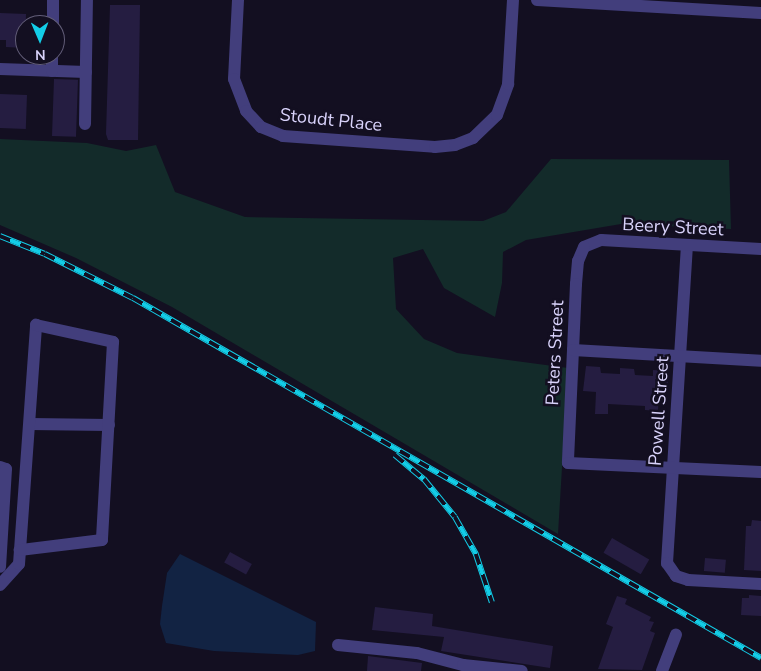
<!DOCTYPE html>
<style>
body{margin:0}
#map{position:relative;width:761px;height:671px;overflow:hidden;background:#130f21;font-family:"Nunito Sans",sans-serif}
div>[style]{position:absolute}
.green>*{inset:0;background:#132b2a}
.water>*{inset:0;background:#122343}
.building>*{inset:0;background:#251d41;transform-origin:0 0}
.minor>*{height:12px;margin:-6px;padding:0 6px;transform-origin:6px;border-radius:6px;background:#423e7c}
.rail>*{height:5.5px;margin-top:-2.75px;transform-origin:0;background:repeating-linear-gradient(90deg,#130f21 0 11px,#13cde7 0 22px);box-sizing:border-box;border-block:1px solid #13cde7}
span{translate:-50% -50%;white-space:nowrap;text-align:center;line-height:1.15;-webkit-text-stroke:5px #130f21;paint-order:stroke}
.street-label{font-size:18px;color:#d9d3fb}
.north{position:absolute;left:15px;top:15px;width:50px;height:50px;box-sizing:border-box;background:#130f21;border:1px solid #625d78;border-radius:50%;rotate:179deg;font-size:14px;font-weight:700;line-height:20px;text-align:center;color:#d9d3fb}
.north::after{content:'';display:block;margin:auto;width:18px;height:22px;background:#13cde7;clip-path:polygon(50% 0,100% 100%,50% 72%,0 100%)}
</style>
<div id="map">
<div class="green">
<div style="clip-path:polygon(0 139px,87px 143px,126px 151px,156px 145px,175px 192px,245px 217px,483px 221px,506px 212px,551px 159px,729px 160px,731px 229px,621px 224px,526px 240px,503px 252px,502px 283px,495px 317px,444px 288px,423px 249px,393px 258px,396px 309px,424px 339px,457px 353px,568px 368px,558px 534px,172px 307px,76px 258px,0 225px)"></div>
</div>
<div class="water">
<div style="clip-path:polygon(180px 554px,316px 622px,315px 651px,298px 655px,214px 651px,166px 643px,160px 624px,162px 606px,167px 573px)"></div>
</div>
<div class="building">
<div style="clip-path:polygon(110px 5px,140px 5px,138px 140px,108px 140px,106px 134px)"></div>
<div style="clip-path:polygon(0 13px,26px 14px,25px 48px,6px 47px,6px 40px,0 40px)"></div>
<div style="left:54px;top:79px;width:24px;height:57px;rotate:2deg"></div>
<div style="left:0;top:94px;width:27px;height:34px;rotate:2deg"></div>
<div style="clip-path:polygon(586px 366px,600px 367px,601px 373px,620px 374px,620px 368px,634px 369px,635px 375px,653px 376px,653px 370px,668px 371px,668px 384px,664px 384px,664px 392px,659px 391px,658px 411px,645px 410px,645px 406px,608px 404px,608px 414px,595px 414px,596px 392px,583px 391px)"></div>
<div style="clip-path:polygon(752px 520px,761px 521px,761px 571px,744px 570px,746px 526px,751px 526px)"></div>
<div style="left:612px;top:538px;width:43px;height:17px;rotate:30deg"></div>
<div style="left:230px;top:552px;width:25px;height:12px;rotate:29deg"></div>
<div style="left:705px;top:558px;width:21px;height:13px;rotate:5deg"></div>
<div style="clip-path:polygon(749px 595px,761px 596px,761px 616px,741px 615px,742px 598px,749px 598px)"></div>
<div style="clip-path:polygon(617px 596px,627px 599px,625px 604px,651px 617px,649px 621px,654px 622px,650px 631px,655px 633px,642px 670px,598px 669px,613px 627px,606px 624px)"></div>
<div style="clip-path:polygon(375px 607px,433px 614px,432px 626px,553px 646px,550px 668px,441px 651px,444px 637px,372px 630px)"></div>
<div style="clip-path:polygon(368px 656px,422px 663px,421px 671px,367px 671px)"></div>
</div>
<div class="minor">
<div style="left:238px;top:0;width:79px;rotate:92.9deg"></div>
<div style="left:234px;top:79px;width:34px;rotate:69deg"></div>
<div style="left:246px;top:111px;width:22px;rotate:47deg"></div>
<div style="left:261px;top:127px;width:24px;rotate:22deg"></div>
<div style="left:283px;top:136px;width:152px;rotate:4.1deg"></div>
<div style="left:435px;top:147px;width:20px;rotate:-6deg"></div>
<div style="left:455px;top:145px;width:19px;rotate:-21deg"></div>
<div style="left:473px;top:138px;width:33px;rotate:-44deg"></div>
<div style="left:497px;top:115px;width:33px;rotate:-70deg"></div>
<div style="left:508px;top:84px;width:84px;rotate:-86.6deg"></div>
<div style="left:537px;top:0;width:224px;rotate:3.3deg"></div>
<div style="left:53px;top:25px;width:25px;rotate:-90deg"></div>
<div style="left:0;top:69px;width:86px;rotate:2deg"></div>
<div style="left:52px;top:71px;width:16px;rotate:-90deg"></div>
<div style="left:85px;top:124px;width:124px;rotate:-89.1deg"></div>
<div style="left:687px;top:245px;width:319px;rotate:93.6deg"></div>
<div style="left:667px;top:563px;width:16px;rotate:55deg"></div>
<div style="left:676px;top:576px;width:13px;rotate:18deg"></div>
<div style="left:688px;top:580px;width:73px;rotate:3.1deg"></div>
<div style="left:761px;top:249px;width:160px;rotate:-176.8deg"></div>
<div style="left:601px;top:240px;width:18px;rotate:158deg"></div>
<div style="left:584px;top:247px;width:15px;rotate:113deg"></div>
<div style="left:578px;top:261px;width:23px;rotate:95deg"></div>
<div style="left:576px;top:284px;width:179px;rotate:92.6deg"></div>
<div style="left:568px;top:463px;width:193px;rotate:2.7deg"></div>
<div style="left:573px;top:350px;width:188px;rotate:3.3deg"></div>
<div style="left:30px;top:424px;width:79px;rotate:0.7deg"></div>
<div style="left:0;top:467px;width:6px;rotate:18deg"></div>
<div style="left:6px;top:469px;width:98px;rotate:93.5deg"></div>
<div style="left:0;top:585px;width:28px;rotate:-48deg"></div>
<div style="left:19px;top:564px;width:240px;rotate:-85.9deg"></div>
<div style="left:36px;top:325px;width:79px;rotate:12.4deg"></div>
<div style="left:113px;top:342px;width:198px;rotate:93.2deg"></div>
<div style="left:102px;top:540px;width:83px;rotate:173deg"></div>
<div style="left:338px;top:645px;width:79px;rotate:5.8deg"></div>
<div style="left:417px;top:653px;width:48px;rotate:14.6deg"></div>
<div style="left:463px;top:665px;width:59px;rotate:5.8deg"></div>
<div style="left:662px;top:671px;width:39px;rotate:-69deg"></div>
</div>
<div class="rail">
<div style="left:0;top:236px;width:48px;rotate:21.8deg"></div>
<div style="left:45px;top:254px;width:98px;rotate:26.6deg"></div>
<div style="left:133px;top:298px;width:724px;rotate:29.82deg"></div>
<div style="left:395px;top:455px;width:38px;rotate:40deg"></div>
<div style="left:424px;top:479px;width:49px;rotate:50.8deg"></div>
<div style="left:455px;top:517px;width:43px;rotate:60.4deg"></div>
<div style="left:476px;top:554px;width:51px;rotate:71.6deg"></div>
</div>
<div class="street-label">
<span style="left:331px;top:120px;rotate:6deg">Stoudt Place</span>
<span style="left:673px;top:227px;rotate:3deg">Beery Street</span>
<span style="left:555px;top:353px;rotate:-87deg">Peters Street</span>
<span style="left:659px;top:411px;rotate:-86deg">Powell Street</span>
</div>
<div class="north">N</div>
</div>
